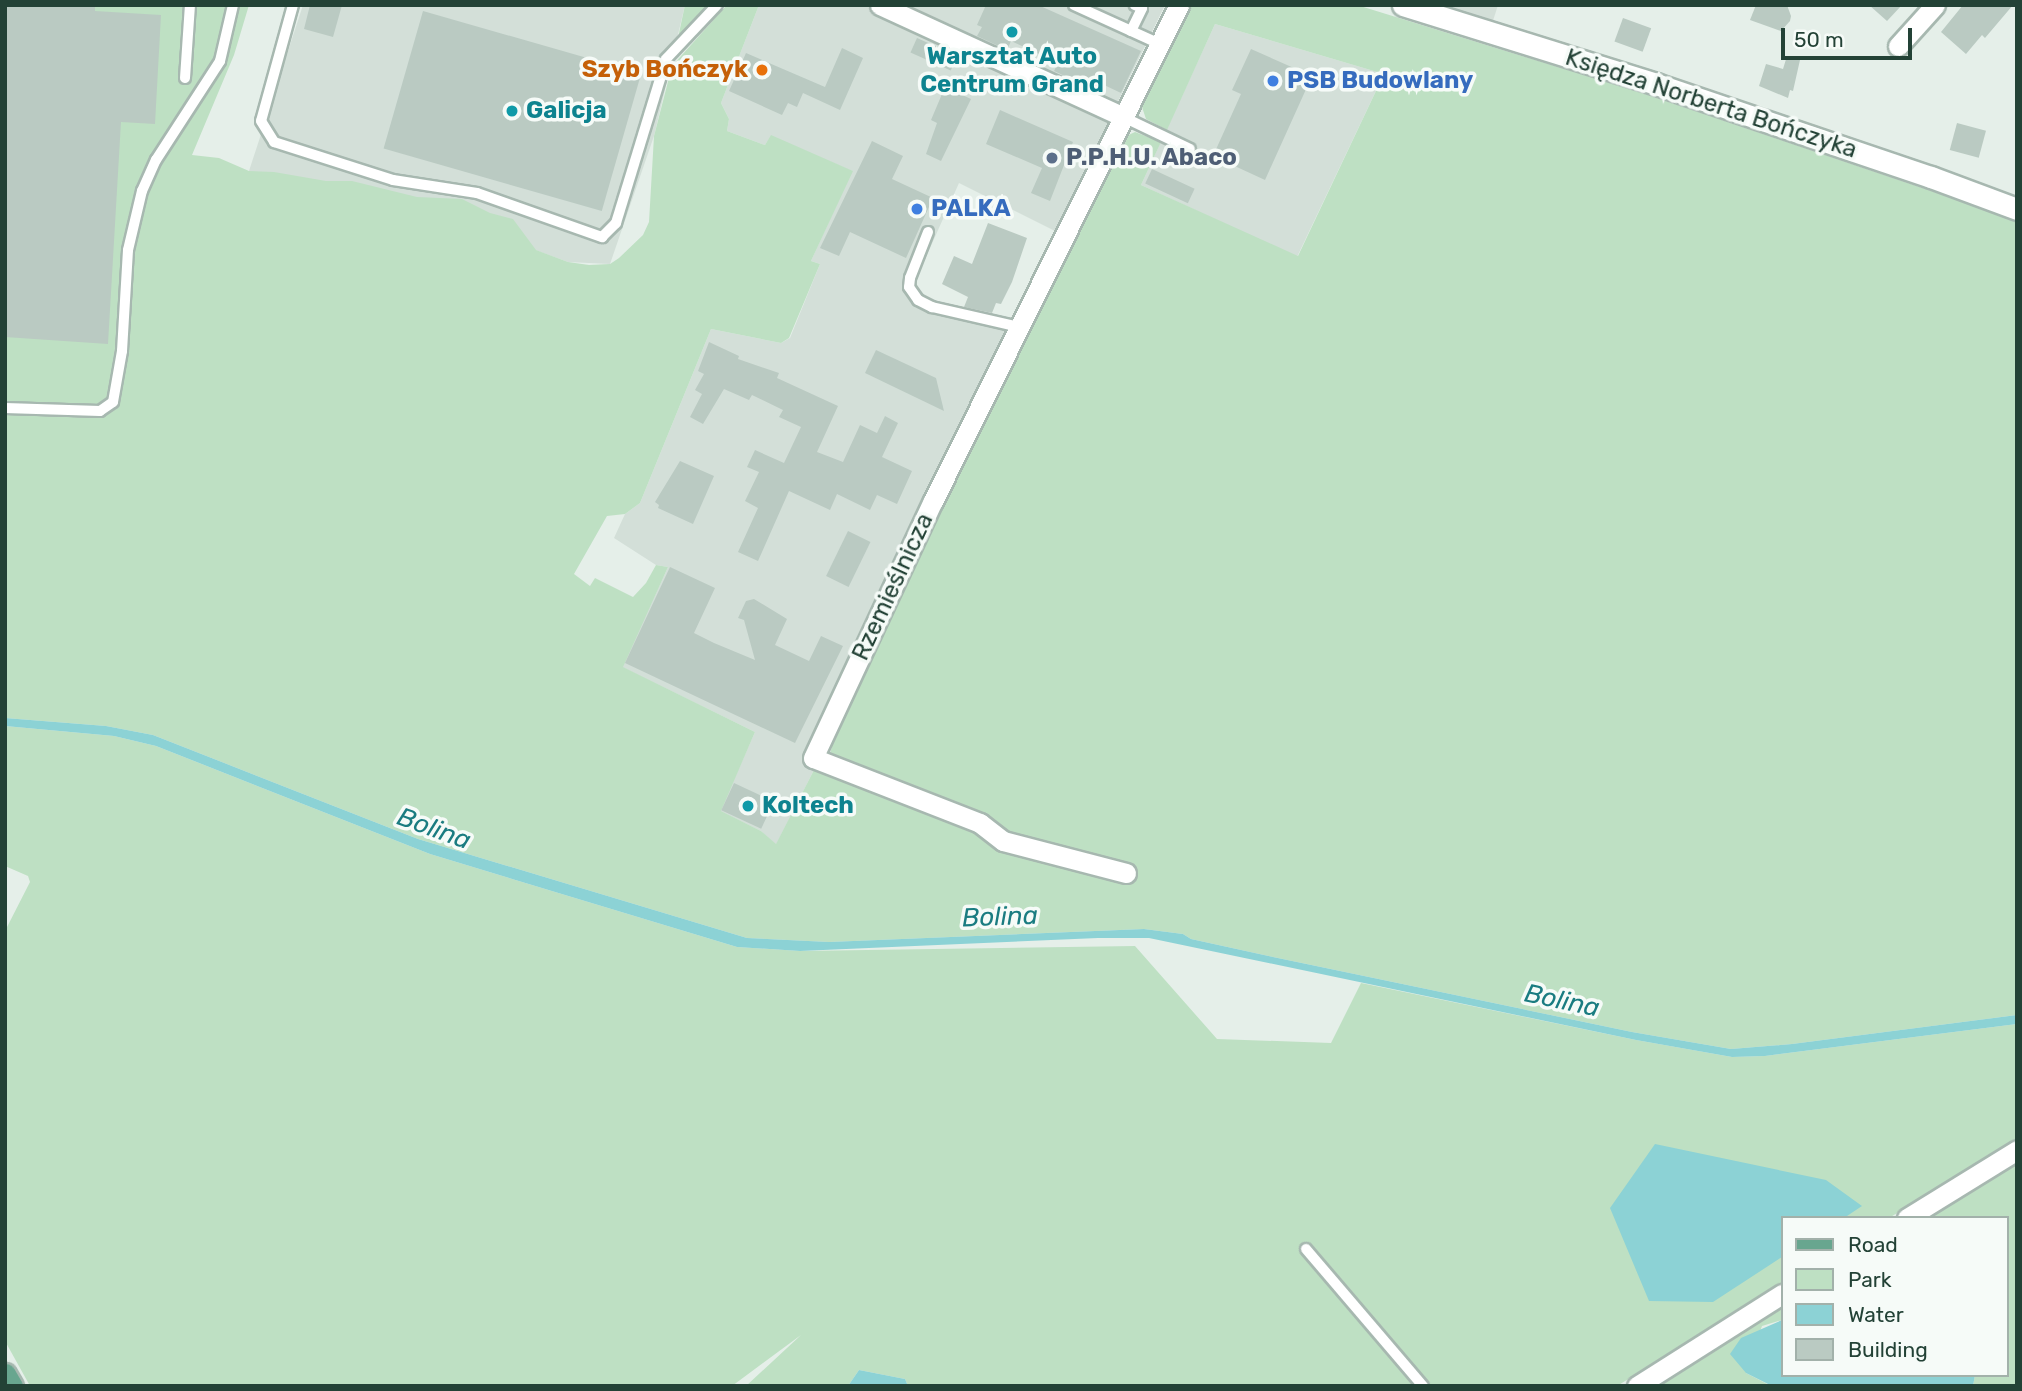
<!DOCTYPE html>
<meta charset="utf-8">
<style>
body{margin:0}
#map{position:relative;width:2022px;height:1391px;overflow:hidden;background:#e5efe9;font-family:Rubik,sans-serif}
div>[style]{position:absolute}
.built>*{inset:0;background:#d3dfd8}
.green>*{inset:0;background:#bee0c3}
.water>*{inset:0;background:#8cd2d5}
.building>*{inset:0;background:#bacac2;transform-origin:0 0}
.roads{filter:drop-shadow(2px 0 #a7b8b0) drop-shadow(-2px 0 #a7b8b0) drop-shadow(0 2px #a7b8b0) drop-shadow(0 -2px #a7b8b0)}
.lane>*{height:10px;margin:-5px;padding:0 5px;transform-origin:5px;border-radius:5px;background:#fff}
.street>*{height:19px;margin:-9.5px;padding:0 9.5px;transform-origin:9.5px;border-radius:9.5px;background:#fff}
.secondary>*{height:21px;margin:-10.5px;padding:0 10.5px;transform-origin:10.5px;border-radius:10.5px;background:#fff}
.primary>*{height:21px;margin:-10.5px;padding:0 10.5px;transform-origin:10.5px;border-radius:10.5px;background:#68a68f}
.dots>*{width:19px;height:19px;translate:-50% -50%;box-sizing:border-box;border:4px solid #f6fbf8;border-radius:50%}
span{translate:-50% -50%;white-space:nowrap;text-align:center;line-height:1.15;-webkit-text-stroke:7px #f6fbf8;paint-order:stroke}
.culture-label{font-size:24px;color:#0d838f;font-weight:700}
.left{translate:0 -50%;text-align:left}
.food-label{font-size:24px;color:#c56008;font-weight:700}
.right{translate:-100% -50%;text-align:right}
.shop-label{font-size:24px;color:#366cbe;font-weight:700}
.street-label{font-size:24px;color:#234236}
.service-label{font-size:24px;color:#4e5e75;font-weight:700}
.water-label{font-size:26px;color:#1a7c81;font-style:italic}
.frame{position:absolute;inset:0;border:7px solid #234236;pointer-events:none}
.legend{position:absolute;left:1781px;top:1216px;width:228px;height:161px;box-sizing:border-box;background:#f6fbf8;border:2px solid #a2b1aa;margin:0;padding:9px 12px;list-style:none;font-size:21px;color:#234236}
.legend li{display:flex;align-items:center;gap:14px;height:35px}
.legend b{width:35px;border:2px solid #a2b1aa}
.scale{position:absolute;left:1781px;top:28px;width:131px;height:32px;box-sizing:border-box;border:4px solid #234236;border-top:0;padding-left:9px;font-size:21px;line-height:24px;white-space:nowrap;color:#234236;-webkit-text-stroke:5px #f6fbf8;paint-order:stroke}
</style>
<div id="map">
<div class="built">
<div style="clip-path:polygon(303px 5px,685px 5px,654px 136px,610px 264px,568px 262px,535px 250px,249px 171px)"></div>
<div style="clip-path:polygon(759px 5px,1165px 5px,1055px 231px,959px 183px,914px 284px,931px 302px,958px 311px,1013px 320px,809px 750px,814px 770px,776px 845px,761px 831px,720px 811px,755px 732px,622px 667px,668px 567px,656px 565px,614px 538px,625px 514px,640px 503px,711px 329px,781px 343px,790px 338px,820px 264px,811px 261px,852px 171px,771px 136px,765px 145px,727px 131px,729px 119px,721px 103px)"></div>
<div style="clip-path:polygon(1428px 5px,1498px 5px,1492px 24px)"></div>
<div style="clip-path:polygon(1215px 24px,1384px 74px,1297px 257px,1141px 185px)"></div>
</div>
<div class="green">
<div style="clip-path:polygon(5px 5px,249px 5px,234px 55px,192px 155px,219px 158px,249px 171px,274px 172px,326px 181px,352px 181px,417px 197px,462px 199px,490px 213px,513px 219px,536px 250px,568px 262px,589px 265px,610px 264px,619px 258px,643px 235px,649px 222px,654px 136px,672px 66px,727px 5px,759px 5px,721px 103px,729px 119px,727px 131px,765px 145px,771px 135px,853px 171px,811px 261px,820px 264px,789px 338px,781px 343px,711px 329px,640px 503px,625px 514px,607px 516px,574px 574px,590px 586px,595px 578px,633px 597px,646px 583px,656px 565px,668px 567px,623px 667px,755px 732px,721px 811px,761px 831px,776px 844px,814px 770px,825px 770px,842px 713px,885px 620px,1122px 138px,1135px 132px,1161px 142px,1141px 185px,1298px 256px,1384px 74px,1215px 24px,1167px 130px,1146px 119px,1141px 104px,1188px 5px,1357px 5px,1639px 92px,2017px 220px,2017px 1015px,1792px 1044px,1731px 1049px,1632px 1032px,1273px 957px,1191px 939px,1183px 934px,1144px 929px,829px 942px,747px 938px,418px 839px,153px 735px,106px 726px,5px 718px)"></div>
<div style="clip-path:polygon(685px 5px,711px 5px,678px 38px)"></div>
<div style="clip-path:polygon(5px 726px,114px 736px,156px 746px,430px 854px,737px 947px,800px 951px,1135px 946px,1217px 1039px,1331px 1043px,1361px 983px,1636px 1040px,1732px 1057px,1765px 1056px,2017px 1024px,2017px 1139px,1889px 1218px,1782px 1218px,1782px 1284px,1617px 1386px,908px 1386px,905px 1379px,859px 1370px,848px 1386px,746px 1386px,801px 1335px,732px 1386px,30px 1386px,5px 1341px,5px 931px,30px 882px,28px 876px,5px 866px)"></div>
<div style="clip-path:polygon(2017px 1159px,2017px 1386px,1973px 1386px,1975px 1375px,2006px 1375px,2006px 1218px,1922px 1218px)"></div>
<div style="clip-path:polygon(1782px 1305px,1782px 1320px,1762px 1326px,1746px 1373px,1771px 1386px,1650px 1386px)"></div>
</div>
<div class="water">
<div style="clip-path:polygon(5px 718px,106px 726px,153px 735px,418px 839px,747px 938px,829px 942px,1144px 929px,1183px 934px,1191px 939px,1273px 957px,1632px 1032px,1731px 1049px,1792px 1044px,2017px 1015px,2017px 1024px,1765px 1056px,1732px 1057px,1636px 1040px,1149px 938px,1098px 938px,800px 951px,737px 947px,430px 854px,156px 746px,114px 736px,5px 726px)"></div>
<div style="clip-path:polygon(1655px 1144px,1826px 1180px,1862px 1206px,1844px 1218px,1782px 1218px,1782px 1257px,1713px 1302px,1649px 1301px,1610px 1208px)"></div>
<div style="clip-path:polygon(1782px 1320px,1782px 1375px,1975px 1375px,1973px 1386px,1768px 1384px,1746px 1373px,1730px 1354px,1741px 1338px)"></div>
<div style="clip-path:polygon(859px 1370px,905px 1379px,908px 1386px,848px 1386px)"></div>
</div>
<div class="building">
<div style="clip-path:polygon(5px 5px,95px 5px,95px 11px,161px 15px,155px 124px,121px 122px,108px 344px,5px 337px)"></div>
<div style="clip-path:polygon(310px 5px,342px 5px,333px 37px,304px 29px)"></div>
<div style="clip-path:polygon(986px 5px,1038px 5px,1141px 51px,1121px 93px,1085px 76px,1082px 84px,1054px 71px,1058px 63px,1011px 41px,1007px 50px,977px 36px,982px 27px,977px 25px)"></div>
<div style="clip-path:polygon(1756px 5px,1787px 5px,1791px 16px,1790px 21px,1781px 31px,1750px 20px)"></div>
<div style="clip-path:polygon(1869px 5px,1902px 5px,1887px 21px)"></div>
<div style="clip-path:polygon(1963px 5px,2013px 5px,1985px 38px,1982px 35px,1966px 54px,1941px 32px)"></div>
<div style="left:423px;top:11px;width:227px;height:143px;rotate:16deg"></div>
<div style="left:1623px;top:18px;width:30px;height:25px;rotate:20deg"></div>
<div style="left:917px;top:38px;width:44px;height:16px;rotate:24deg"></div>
<div style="clip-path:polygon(842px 48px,863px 58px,840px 110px,803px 93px,797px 107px,788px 103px,782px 115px,729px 91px,746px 53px,825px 87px)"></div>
<div style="clip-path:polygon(1251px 49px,1312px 76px,1265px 180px,1213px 156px,1241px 94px,1232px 90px)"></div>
<div style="clip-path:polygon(1787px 56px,1800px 60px,1793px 91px,1790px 90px,1788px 98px,1759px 86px,1766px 64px,1783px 69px)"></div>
<div style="clip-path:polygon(945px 87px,971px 99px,941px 161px,926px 154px,937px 123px,931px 120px)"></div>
<div style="clip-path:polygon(1000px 110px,1073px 142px,1050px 201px,1031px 193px,1042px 168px,986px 144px)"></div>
<div style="left:1957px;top:123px;width:30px;height:28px;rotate:15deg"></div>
<div style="clip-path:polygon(872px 141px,903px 156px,892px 179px,933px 198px,906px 258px,850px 232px,839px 256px,820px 248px)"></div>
<div style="left:1152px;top:169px;width:47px;height:16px;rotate:25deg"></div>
<div style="clip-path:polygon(988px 223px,1027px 238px,1012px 282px,1001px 304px,996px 303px,992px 313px,964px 307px,968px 297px,942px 284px,954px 256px,972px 264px)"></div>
<div style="clip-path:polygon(709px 342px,739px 356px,738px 359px,779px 373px,777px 378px,838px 406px,817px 452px,843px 462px,860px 425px,877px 433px,885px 416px,898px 423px,882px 457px,912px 471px,897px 504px,877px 495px,870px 510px,837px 494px,830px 510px,789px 491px,758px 561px,738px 552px,758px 508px,745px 501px,759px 472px,747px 467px,755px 450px,784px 463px,801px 427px,779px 417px,783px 410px,752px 395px,749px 400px,724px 389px,703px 424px,690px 417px,702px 394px,695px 390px,704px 374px,698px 371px)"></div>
<div style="clip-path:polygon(876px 350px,936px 378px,944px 411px,865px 373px)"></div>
<div style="clip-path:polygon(680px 461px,714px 476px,693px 524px,658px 508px,659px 505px,655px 502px)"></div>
<div style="left:848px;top:531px;width:25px;height:50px;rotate:26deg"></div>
<div style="clip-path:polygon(670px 567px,715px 588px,694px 633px,714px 643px,755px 660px,744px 620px,738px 618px,746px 601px,754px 599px,787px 619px,775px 645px,809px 661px,821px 636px,843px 646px,795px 743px,625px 663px)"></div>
<div style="left:734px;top:783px;width:44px;height:30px;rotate:25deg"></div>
</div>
<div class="roads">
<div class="lane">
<div style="left:293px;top:5px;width:120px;rotate:105.4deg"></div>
<div style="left:261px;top:121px;width:25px;rotate:58deg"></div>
<div style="left:274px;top:142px;width:125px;rotate:17.7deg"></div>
<div style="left:393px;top:180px;width:85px;rotate:8.8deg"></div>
<div style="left:477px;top:193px;width:133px;rotate:19.4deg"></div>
<div style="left:602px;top:237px;width:20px;rotate:-45deg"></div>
<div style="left:616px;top:223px;width:171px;rotate:-73deg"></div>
<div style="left:666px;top:59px;width:74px;rotate:-46.6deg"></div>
<div style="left:1074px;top:5px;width:94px;rotate:24.4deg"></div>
<div style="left:1131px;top:31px;width:25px;rotate:-64deg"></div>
<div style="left:1142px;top:8px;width:8px;rotate:-157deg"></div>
<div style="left:185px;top:78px;width:73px;rotate:-86.1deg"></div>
<div style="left:1123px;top:117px;width:74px;rotate:25.5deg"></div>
<div style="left:928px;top:232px;width:49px;rotate:111.4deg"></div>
<div style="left:910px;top:278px;width:9px;rotate:96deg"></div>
<div style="left:909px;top:287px;width:16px;rotate:55deg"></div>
<div style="left:918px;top:300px;width:16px;rotate:27deg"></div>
<div style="left:932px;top:307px;width:89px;rotate:12.9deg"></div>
<div style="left:5px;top:408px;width:95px;rotate:1.8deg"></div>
<div style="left:100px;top:411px;width:16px;rotate:-35deg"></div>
<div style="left:113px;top:402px;width:52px;rotate:-80deg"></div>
<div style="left:122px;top:351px;width:101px;rotate:-86.6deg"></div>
<div style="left:128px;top:250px;width:61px;rotate:-76.7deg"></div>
<div style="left:142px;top:191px;width:34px;rotate:-66deg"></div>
<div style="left:156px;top:160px;width:118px;rotate:-57.1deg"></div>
<div style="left:220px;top:61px;width:57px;rotate:-76.9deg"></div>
<div style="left:1306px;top:1249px;width:180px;rotate:49.5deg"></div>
</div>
<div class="street">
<div style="left:880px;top:5px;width:268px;rotate:24.7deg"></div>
<div style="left:1898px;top:46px;width:55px;rotate:-47.9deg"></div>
<div style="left:1126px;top:873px;width:127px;rotate:-165.4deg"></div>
<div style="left:1003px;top:841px;width:29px;rotate:-142deg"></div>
<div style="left:980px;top:823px;width:179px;rotate:-158.7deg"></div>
<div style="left:813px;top:758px;width:284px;rotate:-65deg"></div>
<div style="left:933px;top:501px;width:554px;rotate:-63.62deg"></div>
<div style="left:1907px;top:1218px;width:129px;rotate:-31.7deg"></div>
<div style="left:1637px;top:1386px;width:172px;rotate:-32.4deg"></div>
</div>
<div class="secondary">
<div style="left:1403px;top:5px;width:265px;rotate:17.3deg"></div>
<div style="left:1656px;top:84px;width:290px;rotate:18.7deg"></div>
<div style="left:1931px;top:177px;width:92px;rotate:20.4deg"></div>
</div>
<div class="primary">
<div style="left:5px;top:1374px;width:14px;rotate:60deg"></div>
</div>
</div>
<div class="dots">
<div style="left:1012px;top:32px;background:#0f9aa8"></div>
<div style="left:762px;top:70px;background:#e8710a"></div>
<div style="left:1273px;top:81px;background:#3f7fe0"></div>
<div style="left:512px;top:111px;background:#0f9aa8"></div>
<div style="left:1052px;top:158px;background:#5c6f8a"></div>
<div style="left:917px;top:209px;background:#3f7fe0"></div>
<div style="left:748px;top:806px;background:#0f9aa8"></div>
</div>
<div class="culture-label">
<span style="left:1012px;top:71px">Warsztat Auto<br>Centrum Grand</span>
<span class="left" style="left:526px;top:111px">Galicja</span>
<span class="left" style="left:762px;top:806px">Koltech</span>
</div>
<div class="food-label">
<span class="right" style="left:748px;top:70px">Szyb Bończyk</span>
</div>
<div class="shop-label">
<span class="left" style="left:1287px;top:81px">PSB Budowlany</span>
<span class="left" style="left:931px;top:209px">PALKA</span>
</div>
<div class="street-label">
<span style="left:1711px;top:104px;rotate:18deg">Księdza Norberta Bończyka</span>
<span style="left:893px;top:587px;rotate:-65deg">Rzemieślnicza</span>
</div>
<div class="service-label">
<span class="left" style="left:1066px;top:158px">P.P.H.U. Abaco</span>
</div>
<div class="water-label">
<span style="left:434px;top:829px;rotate:20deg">Bolina</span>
<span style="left:1000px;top:917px;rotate:-2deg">Bolina</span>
<span style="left:1562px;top:1001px;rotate:12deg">Bolina</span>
</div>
<div class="frame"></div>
<ul class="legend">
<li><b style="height:9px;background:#68a68f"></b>Road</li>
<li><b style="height:19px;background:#bee0c3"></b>Park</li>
<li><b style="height:19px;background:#8cd2d5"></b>Water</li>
<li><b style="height:19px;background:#bacac2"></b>Building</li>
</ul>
<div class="scale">50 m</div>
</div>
